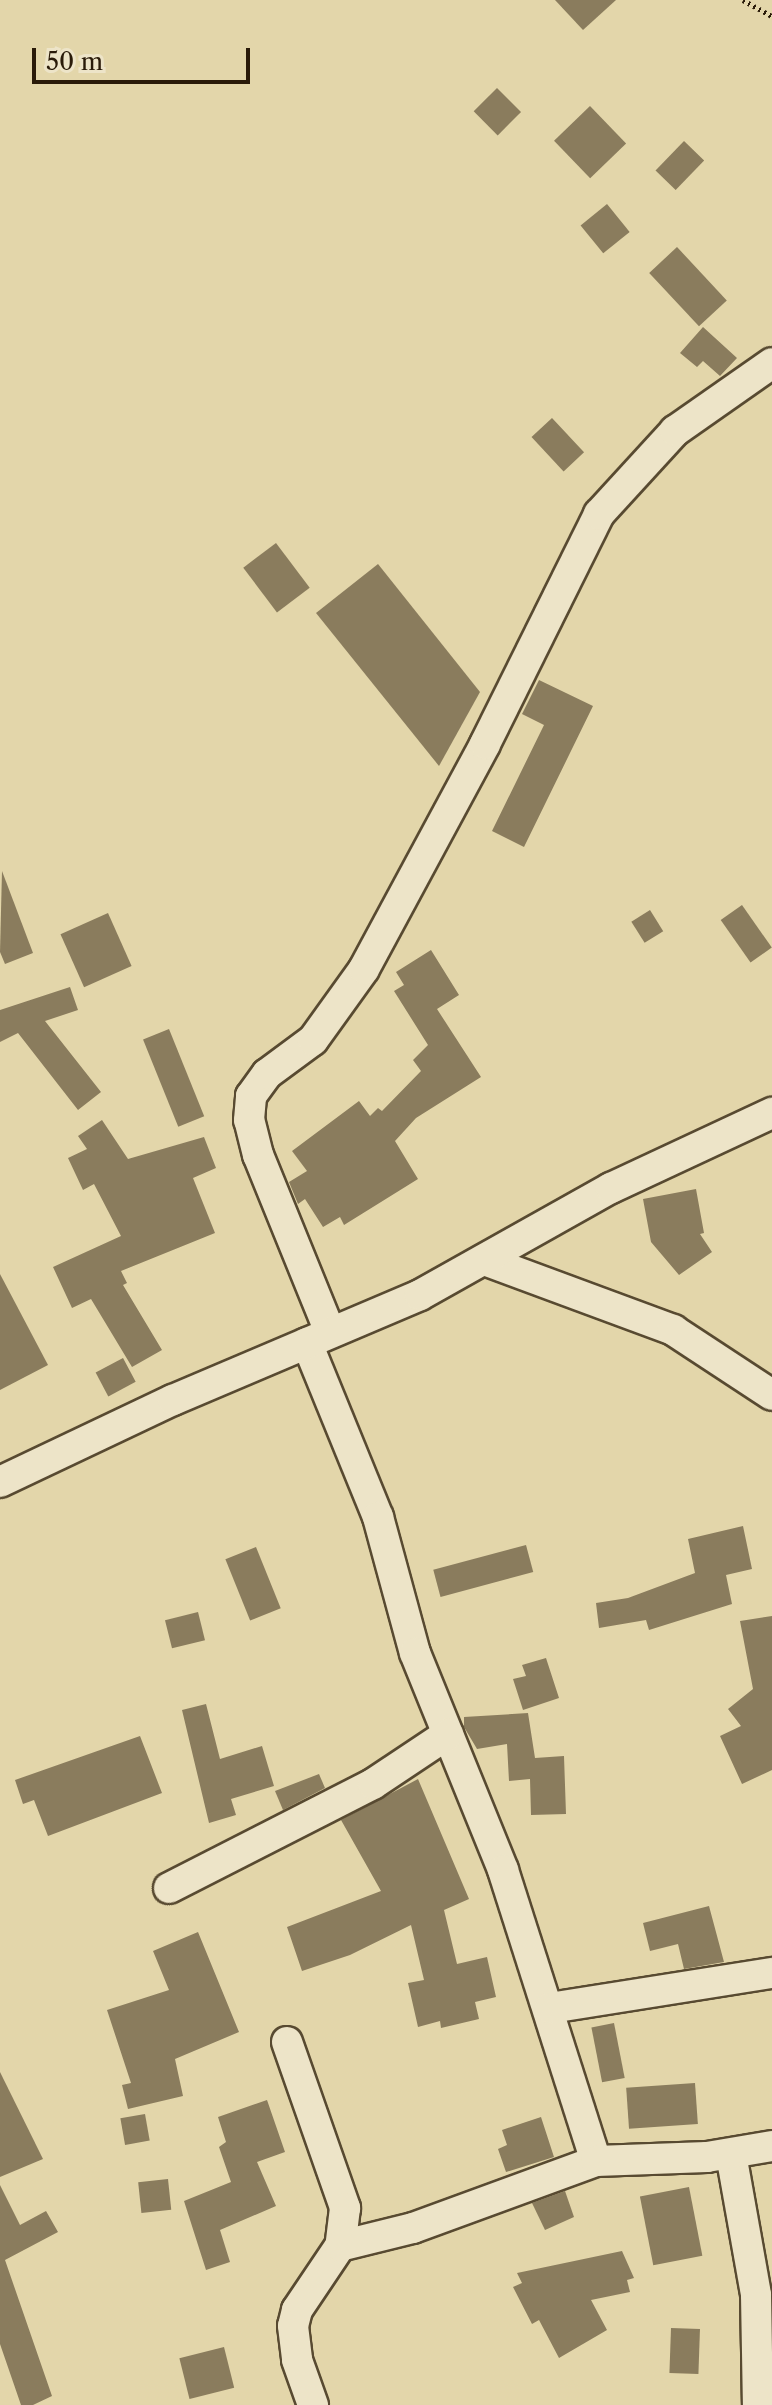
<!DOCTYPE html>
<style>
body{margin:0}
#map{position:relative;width:772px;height:2405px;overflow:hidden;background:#e3d6aa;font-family:"Libre Caslon Text",serif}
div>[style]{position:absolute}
.building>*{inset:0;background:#8a7c5d;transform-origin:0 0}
.path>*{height:5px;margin-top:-2.5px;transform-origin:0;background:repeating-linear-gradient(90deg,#2a1b09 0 2px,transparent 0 6px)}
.roads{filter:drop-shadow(2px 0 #584a31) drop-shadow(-2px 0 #584a31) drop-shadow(0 2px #584a31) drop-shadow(0 -2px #584a31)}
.minor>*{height:30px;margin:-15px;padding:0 15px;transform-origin:15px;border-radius:15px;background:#ede4c8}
span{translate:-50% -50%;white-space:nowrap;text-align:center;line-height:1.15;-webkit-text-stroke:7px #ede4c8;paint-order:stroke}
.scale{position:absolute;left:32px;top:48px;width:218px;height:36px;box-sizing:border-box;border:4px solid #2a1b09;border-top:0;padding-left:10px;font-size:24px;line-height:28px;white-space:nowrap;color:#2a1b09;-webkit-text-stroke:6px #ede4c8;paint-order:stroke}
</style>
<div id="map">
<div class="building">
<div style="clip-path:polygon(555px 0,616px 0,583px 30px)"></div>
<div style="left:497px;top:88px;width:34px;height:33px;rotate:45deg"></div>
<div style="left:590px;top:106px;width:52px;height:50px;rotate:46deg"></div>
<div style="left:684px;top:141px;width:28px;height:41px;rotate:44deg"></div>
<div style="left:607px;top:204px;width:36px;height:34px;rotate:51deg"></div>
<div style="left:677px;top:247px;width:73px;height:38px;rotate:47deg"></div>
<div style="clip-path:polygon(703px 327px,737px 358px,720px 376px,703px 361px,697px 367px,680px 353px)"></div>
<div style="left:552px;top:418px;width:47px;height:28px;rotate:47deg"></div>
<div style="left:276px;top:543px;width:56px;height:41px;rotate:53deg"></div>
<div style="clip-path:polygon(378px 564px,480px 692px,439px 766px,316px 613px)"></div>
<div style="clip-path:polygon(539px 680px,593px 706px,524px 847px,492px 831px,544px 725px,522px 714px)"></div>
<div style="clip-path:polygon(2px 871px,33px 953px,5px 964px,0 952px)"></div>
<div style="left:742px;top:905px;width:52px;height:26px;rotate:55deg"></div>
<div style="left:650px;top:910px;width:25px;height:22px;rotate:58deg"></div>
<div style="left:108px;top:913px;width:58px;height:52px;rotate:66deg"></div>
<div style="clip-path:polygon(431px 950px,459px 995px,437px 1009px,481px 1077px,416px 1118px,395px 1141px,418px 1179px,344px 1225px,340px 1217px,323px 1227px,305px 1199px,298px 1204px,289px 1182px,307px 1171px,292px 1151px,359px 1101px,370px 1116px,378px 1108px,382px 1111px,421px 1071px,413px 1060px,428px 1045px,394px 991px,404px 985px,396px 972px)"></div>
<div style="clip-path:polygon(70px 987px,78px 1010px,45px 1021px,101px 1092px,78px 1110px,18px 1033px,0 1042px,0 1010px)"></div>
<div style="left:169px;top:1029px;width:94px;height:28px;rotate:68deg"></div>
<div style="clip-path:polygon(102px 1120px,128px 1159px,204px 1137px,216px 1168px,193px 1178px,215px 1233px,121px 1271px,127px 1283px,123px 1285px,162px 1350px,132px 1367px,91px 1299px,72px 1308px,53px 1267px,121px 1236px,94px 1184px,83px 1190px,68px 1158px,87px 1149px,78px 1136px)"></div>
<div style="clip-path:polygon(696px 1189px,704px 1233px,700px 1234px,712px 1252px,679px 1275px,651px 1242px,643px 1199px)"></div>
<div style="clip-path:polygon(0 1274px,48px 1365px,0 1390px)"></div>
<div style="left:123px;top:1358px;width:27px;height:31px;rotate:62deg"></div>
<div style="clip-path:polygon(743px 1526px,752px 1569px,726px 1575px,732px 1604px,649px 1630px,646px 1620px,599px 1628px,596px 1603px,628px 1598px,695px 1573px,688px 1539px)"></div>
<div style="left:526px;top:1545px;width:28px;height:96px;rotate:75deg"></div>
<div style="left:256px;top:1547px;width:66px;height:33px;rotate:68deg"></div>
<div style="left:198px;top:1612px;width:29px;height:34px;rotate:76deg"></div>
<div style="clip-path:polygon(772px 1616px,772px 1770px,742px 1784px,720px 1736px,741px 1726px,728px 1709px,753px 1689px,740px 1621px)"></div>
<div style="clip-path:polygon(546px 1658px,559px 1698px,523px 1710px,513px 1679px,526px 1676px,522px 1665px)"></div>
<div style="clip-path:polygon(206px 1704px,220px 1759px,262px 1746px,274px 1786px,231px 1799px,236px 1815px,209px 1823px,182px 1710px)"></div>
<div style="clip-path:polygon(528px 1713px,535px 1758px,564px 1756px,566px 1814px,531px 1815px,530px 1779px,509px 1781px,507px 1744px,477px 1749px,464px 1727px,464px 1717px)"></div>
<div style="clip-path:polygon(140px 1736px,162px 1793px,48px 1836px,34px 1800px,23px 1804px,15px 1780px)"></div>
<div style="clip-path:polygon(319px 1774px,325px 1788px,283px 1810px,275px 1791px)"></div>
<div style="clip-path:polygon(418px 1779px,469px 1899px,444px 1910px,457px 1964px,487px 1957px,496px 1997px,475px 2002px,479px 2019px,441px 2028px,440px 2021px,418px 2027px,408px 1983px,424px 1980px,411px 1925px,350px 1955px,302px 1971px,287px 1927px,381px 1891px,341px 1820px)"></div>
<div style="clip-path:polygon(709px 1906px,724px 1962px,684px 1969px,678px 1944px,650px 1951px,643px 1923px)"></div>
<div style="clip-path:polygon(198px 1932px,239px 2032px,175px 2059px,183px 2096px,128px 2109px,122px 2085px,131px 2083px,107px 2010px,169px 1990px,153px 1951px)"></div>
<div style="left:614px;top:2023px;width:56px;height:23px;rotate:79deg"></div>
<div style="clip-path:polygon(0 2072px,43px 2159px,0 2177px)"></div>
<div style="left:695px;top:2083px;width:41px;height:69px;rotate:86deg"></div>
<div style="clip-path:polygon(267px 2100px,285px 2152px,257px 2162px,276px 2206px,220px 2230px,230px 2262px,206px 2270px,184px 2201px,231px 2182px,219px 2147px,226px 2142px,218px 2117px)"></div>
<div style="left:145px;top:2114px;width:27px;height:25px;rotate:80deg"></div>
<div style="clip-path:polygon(541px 2117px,554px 2157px,506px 2172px,498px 2149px,507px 2145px,502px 2130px)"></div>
<div style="left:168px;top:2179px;width:31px;height:30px;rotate:84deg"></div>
<div style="clip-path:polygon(0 2185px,20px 2225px,46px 2211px,58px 2232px,5px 2260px,52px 2396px,33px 2405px,21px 2405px,0 2344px)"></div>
<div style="left:689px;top:2187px;width:70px;height:50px;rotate:79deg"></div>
<div style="clip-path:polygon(565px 2191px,574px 2217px,545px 2230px,532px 2203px)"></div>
<div style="clip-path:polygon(622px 2251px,634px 2278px,627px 2280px,630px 2292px,591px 2300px,607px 2330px,559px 2358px,539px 2320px,532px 2324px,513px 2287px,522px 2283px,517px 2273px)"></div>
<div style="left:671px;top:2328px;width:29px;height:45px;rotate:2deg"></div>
<div style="left:224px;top:2347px;width:42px;height:46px;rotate:76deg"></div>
</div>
<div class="path">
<div style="left:743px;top:0;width:33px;rotate:29deg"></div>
</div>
<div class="roads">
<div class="minor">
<div style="left:484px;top:1260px;width:202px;rotate:20.3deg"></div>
<div style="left:673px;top:1330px;width:118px;rotate:33.3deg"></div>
<div style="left:330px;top:1332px;width:191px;rotate:-112.1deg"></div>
<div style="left:258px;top:1155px;width:36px;rotate:-104deg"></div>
<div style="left:249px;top:1120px;width:24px;rotate:-85deg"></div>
<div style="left:251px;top:1096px;width:27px;rotate:-54deg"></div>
<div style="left:267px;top:1074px;width:57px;rotate:-36.5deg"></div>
<div style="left:313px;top:1040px;width:87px;rotate:-54.3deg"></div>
<div style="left:364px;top:969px;width:255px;rotate:-61.7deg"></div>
<div style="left:485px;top:744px;width:257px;rotate:-63.6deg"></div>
<div style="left:599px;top:514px;width:113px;rotate:-47.5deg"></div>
<div style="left:675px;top:431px;width:118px;rotate:-35deg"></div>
<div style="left:307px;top:1343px;width:188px;rotate:67.8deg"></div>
<div style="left:378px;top:1517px;width:141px;rotate:74.8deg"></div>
<div style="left:415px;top:1653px;width:234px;rotate:67.9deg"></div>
<div style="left:503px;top:1870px;width:305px;rotate:72.3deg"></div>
<div style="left:0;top:1482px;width:191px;rotate:-25.4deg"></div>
<div style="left:173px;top:1400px;width:268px;rotate:-23deg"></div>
<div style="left:420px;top:1295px;width:219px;rotate:-29.3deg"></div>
<div style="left:611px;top:1188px;width:178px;rotate:-25deg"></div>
<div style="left:169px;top:1888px;width:229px;rotate:-27deg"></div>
<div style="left:373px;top:1784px;width:90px;rotate:-33.7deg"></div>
<div style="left:550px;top:2008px;width:225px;rotate:-9deg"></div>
<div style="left:287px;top:2042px;width:176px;rotate:70.7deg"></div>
<div style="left:345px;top:2208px;width:38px;rotate:97deg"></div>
<div style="left:340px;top:2246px;width:77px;rotate:123.9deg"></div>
<div style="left:297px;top:2310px;width:16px;rotate:104deg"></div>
<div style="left:293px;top:2326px;width:34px;rotate:83deg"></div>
<div style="left:297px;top:2360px;width:48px;rotate:70.4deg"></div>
<div style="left:731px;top:2154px;width:143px;rotate:79.9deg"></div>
<div style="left:756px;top:2295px;width:110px;rotate:89deg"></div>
<div style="left:340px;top:2246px;width:75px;rotate:-13.9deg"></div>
<div style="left:413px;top:2228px;width:195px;rotate:-20.1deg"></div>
<div style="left:596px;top:2161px;width:111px;rotate:-2.1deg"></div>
<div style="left:707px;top:2157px;width:66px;rotate:-9.6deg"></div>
</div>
</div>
<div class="scale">50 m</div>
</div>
